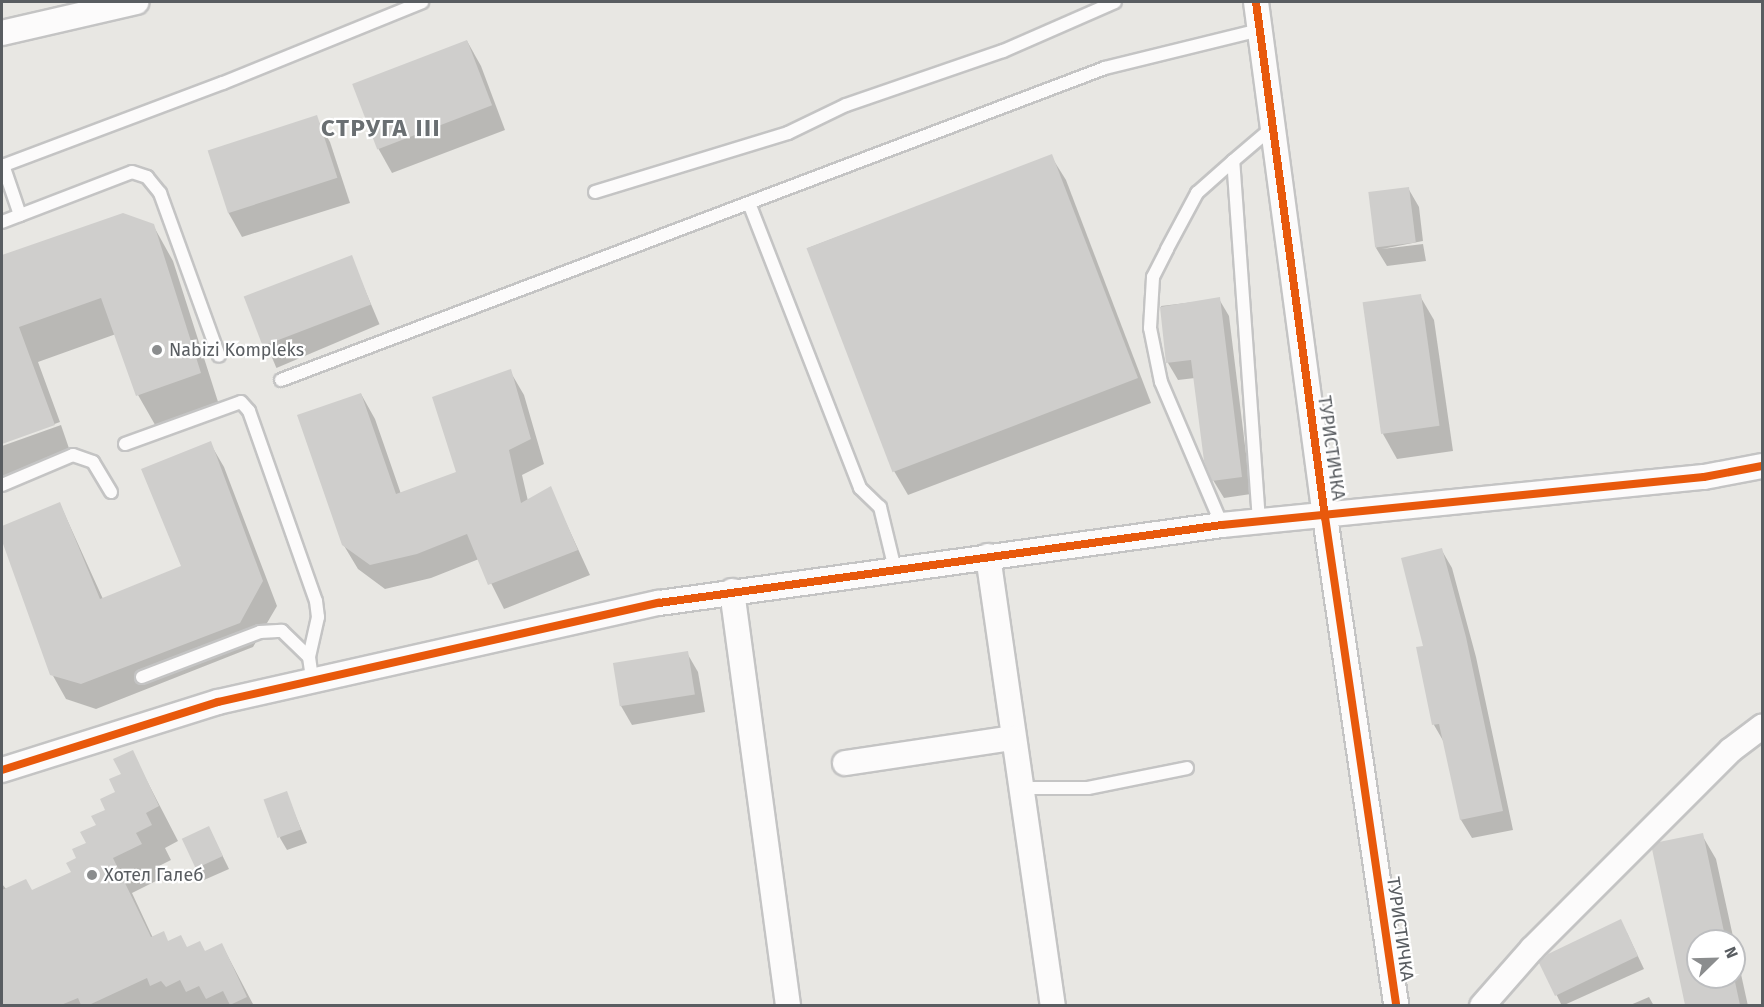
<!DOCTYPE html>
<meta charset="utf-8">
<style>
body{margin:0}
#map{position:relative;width:1764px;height:1007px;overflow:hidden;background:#e8e7e3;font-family:"Fira Sans",sans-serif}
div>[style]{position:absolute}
.shadow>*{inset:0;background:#0003;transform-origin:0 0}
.building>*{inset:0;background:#cfcecc;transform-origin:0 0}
.roads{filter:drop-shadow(2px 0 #c4c4c4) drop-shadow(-2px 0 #c4c4c4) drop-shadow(0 2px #c4c4c4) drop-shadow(0 -2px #c4c4c4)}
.lane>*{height:12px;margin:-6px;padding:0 6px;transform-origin:6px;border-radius:6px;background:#fcfbfb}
.street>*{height:24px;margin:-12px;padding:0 12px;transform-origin:12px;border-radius:12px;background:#fcfbfb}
.cycleway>*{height:8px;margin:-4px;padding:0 4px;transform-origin:4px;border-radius:4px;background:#e8590c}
.dots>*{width:16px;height:16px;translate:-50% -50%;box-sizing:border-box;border:3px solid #fff;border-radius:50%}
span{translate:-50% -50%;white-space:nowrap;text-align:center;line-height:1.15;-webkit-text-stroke:4.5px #fff;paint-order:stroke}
.poi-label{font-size:18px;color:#595d61}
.left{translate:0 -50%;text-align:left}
.street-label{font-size:18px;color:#595d61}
.district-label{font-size:24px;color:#6a6f72;font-weight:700;letter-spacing:1.5px}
.frame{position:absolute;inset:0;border:3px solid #595d61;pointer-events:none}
.north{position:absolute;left:1686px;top:929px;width:60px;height:60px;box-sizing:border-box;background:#fff;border:2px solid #bdbec0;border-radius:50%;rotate:67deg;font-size:16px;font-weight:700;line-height:24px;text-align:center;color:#595d61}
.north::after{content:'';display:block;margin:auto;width:21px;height:27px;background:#8b8d8e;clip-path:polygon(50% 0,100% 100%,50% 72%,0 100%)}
</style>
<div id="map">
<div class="shadow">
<div style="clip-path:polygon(467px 41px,481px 66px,505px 130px,392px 173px,378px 148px)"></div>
<div style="clip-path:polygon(316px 117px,330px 142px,350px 203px,242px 237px,228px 212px)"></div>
<div style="clip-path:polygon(1051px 156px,1066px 180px,1151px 403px,908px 495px,894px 471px,808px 248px)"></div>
<div style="clip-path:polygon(1408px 188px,1419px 207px,1423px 241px,1382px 249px,1423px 244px,1426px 261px,1387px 266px,1376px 248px)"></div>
<div style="clip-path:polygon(123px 215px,153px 225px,173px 261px,220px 408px,158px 430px,138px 395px,116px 334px,38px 362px,60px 422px,2px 443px,2px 256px)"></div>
<div style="left:351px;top:257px;width:73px;height:112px;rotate:67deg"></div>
<div style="clip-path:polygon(1420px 296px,1434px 320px,1453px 451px,1397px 459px,1383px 434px)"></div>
<div style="clip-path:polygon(1219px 299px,1229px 316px,1251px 494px,1224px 498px,1213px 480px,1195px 378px,1178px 380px,1168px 363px,1161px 306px)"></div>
<div style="clip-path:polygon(510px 371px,524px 395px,544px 464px,522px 475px,528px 501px,550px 488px,590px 575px,504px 609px,479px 559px,431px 578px,385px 589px,358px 569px,343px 544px,361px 394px,375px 419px,401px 494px,458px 473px)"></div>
<div style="clip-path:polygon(61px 425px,73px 460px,5px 485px,2px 478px,2px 446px)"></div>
<div style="clip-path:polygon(210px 443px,224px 467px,277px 606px,253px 647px,96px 709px,66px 699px,52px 674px,2px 528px,60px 504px,103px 599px,183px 567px)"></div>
<div style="clip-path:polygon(1441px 549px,1452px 568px,1476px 657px,1513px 830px,1472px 838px,1461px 820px,1445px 744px,1434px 725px,1425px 647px)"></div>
<div style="clip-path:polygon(687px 653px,698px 672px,705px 712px,632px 725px,621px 706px)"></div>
<div style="clip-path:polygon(132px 752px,178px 841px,165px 848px,171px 860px,155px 868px,160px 879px,132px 893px,153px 938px,205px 953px,222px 945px,254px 1006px,2px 1006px,2px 884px,7px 890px,32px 892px,73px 872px,117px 792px)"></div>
<div style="clip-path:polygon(286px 793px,307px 843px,287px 850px,280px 838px)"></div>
<div style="clip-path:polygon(209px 828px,229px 869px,204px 880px,197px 868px)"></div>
<div style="clip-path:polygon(1702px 835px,1716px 859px,1734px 941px,1698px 941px,1698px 977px,1734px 977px,1734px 942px,1748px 1006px,1687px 1006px,1653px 850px)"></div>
<div style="clip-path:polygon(1627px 933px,1644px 969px,1562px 1006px,1541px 963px)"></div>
<div style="clip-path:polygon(1649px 997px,1654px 1006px,1628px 1006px)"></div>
</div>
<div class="building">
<div style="left:467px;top:40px;width:70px;height:123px;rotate:69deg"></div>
<div style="left:317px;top:115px;width:66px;height:115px;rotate:72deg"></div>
<div style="left:1052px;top:154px;width:240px;height:263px;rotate:69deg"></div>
<div style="left:1409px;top:187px;width:56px;height:41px;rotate:83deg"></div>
<div style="clip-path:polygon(123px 213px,154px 224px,201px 373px,136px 396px,101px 298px,19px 327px,55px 425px,2px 444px,2px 255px)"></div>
<div style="left:352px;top:255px;width:53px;height:116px;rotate:69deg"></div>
<div style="left:1421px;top:294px;width:133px;height:59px;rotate:82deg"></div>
<div style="clip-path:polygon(1220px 297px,1242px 477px,1212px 481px,1204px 461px,1191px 360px,1166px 363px,1160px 307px)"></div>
<div style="clip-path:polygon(511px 369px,531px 439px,509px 450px,521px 503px,551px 486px,578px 550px,488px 585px,467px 534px,417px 554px,370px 565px,342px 545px,297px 415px,361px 393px,396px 494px,456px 472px,432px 397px)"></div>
<div style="clip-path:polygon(211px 441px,263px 581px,240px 623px,81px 684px,50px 675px,2px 541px,2px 526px,60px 502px,100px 599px,181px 566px,141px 469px)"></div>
<div style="clip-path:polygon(1442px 548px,1466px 637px,1503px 811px,1460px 820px,1439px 724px,1432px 725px,1416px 647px,1423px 646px,1401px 558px)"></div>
<div style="left:688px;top:651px;width:44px;height:76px;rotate:81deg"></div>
<div style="clip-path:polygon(133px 750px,159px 806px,146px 813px,152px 825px,136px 833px,142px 844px,113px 858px,151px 937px,164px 931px,168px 941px,181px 935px,187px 947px,200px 941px,205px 951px,222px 943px,247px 997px,230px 1005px,223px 991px,206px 999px,199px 986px,186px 992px,180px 980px,166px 987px,161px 981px,150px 986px,147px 978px,89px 1005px,81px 1005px,78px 998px,61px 1005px,2px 1005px,2px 890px,26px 879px,32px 890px,71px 872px,66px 863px,76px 858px,72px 849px,86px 843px,80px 832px,96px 825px,91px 816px,105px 810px,100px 799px,115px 792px,109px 779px,121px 774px,113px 759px)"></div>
<div style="left:287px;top:791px;width:41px;height:25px;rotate:70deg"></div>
<div style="left:209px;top:826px;width:33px;height:30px;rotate:65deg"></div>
<div style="clip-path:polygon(1703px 833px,1726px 941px,1698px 941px,1698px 977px,1734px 977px,1740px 1005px,1685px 1005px,1652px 849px,1659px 842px)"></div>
<div style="clip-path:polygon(1621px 919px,1638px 956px,1555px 996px,1539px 963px,1548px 954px)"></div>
</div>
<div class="roads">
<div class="lane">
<div style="left:3px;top:165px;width:53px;rotate:71.2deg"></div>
<div style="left:2px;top:166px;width:236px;rotate:-20.6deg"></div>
<div style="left:223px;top:83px;width:215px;rotate:-22.1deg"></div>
<div style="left:595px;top:192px;width:202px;rotate:-17deg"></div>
<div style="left:788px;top:133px;width:64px;rotate:-25.8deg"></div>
<div style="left:846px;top:105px;width:166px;rotate:-19deg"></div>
<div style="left:1003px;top:51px;width:122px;rotate:-23.6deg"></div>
<div style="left:749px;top:203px;width:306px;rotate:68.7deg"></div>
<div style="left:860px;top:488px;width:28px;rotate:44deg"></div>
<div style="left:880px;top:507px;width:64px;rotate:76.4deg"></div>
<div style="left:2px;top:222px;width:139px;rotate:-21deg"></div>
<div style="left:132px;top:172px;width:16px;rotate:18deg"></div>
<div style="left:147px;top:177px;width:21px;rotate:51deg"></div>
<div style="left:160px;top:193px;width:173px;rotate:70.1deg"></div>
<div style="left:281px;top:380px;width:881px;rotate:-20.74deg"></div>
<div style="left:1105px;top:68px;width:160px;rotate:-13.8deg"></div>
<div style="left:125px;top:444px;width:123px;rotate:-19.9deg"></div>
<div style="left:241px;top:402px;width:12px;rotate:48deg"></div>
<div style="left:249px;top:411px;width:201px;rotate:70.6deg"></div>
<div style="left:316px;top:601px;width:16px;rotate:83deg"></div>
<div style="left:318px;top:617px;width:41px;rotate:102.7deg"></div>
<div style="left:2px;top:485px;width:77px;rotate:-22.9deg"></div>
<div style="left:73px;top:455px;width:21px;rotate:19deg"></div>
<div style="left:93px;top:462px;width:35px;rotate:59deg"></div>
<div style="left:1259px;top:521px;width:361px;rotate:-94.1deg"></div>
<div style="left:1233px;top:161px;width:52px;rotate:-40.4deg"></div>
<div style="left:1222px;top:525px;width:155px;rotate:-113.1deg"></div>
<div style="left:1161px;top:382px;width:55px;rotate:-101.5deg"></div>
<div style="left:1150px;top:328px;width:51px;rotate:-86.6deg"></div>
<div style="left:1153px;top:277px;width:31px;rotate:-63deg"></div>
<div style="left:1167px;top:249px;width:64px;rotate:-61.8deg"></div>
<div style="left:1197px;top:193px;width:48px;rotate:-41.6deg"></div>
<div style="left:142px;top:677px;width:126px;rotate:-20.9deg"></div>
<div style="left:260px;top:632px;width:22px;rotate:-3deg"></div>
<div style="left:282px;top:631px;width:37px;rotate:44deg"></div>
<div style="left:309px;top:657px;width:22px;rotate:82deg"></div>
<div style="left:1020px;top:788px;width:68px"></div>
<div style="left:1088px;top:788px;width:101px;rotate:-11.4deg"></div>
</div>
<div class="street">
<div style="left:1256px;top:2px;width:520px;rotate:82.37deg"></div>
<div style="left:1325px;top:517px;width:494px;rotate:81.7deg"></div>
<div style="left:2px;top:33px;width:138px;rotate:-13deg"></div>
<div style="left:988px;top:556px;width:455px;rotate:81.8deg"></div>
<div style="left:732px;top:591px;width:419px;rotate:82.3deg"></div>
<div style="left:845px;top:763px;width:169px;rotate:-8.5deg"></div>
<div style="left:2px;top:770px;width:226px;rotate:-17.5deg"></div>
<div style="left:218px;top:702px;width:452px;rotate:-12.7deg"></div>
<div style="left:659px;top:603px;width:568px;rotate:-7.89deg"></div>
<div style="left:1222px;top:525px;width:484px;rotate:-5.7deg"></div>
<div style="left:1704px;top:477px;width:59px;rotate:-10.7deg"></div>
<div style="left:1482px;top:1006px;width:76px;rotate:-48.7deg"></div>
<div style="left:1532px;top:949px;width:281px;rotate:-45deg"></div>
<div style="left:1731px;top:750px;width:39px;rotate:-37deg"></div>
</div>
</div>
<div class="cycleway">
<div style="left:1256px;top:2px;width:520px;rotate:82.37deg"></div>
<div style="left:1325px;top:517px;width:494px;rotate:81.7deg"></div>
<div style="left:2px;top:770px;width:226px;rotate:-17.5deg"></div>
<div style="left:218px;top:702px;width:452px;rotate:-12.7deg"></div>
<div style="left:659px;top:603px;width:568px;rotate:-7.89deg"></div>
<div style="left:1222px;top:525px;width:484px;rotate:-5.7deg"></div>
<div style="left:1704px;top:477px;width:59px;rotate:-10.7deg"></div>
</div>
<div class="dots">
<div style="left:157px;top:350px;background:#8b8d8e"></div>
<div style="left:92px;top:875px;background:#8b8d8e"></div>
</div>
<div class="poi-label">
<span class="left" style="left:169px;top:350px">Nabizi Kompleks</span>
<span class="left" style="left:104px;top:875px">Хотел Галеб</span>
</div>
<div class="street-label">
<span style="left:1331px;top:448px;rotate:82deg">ТУРИСТИЧКА</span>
<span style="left:1400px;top:929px;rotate:82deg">ТУРИСТИЧКА</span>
</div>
<div class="district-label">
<span style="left:381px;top:129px">СТРУГА III</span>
</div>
<div class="frame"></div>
<div class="north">N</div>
</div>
